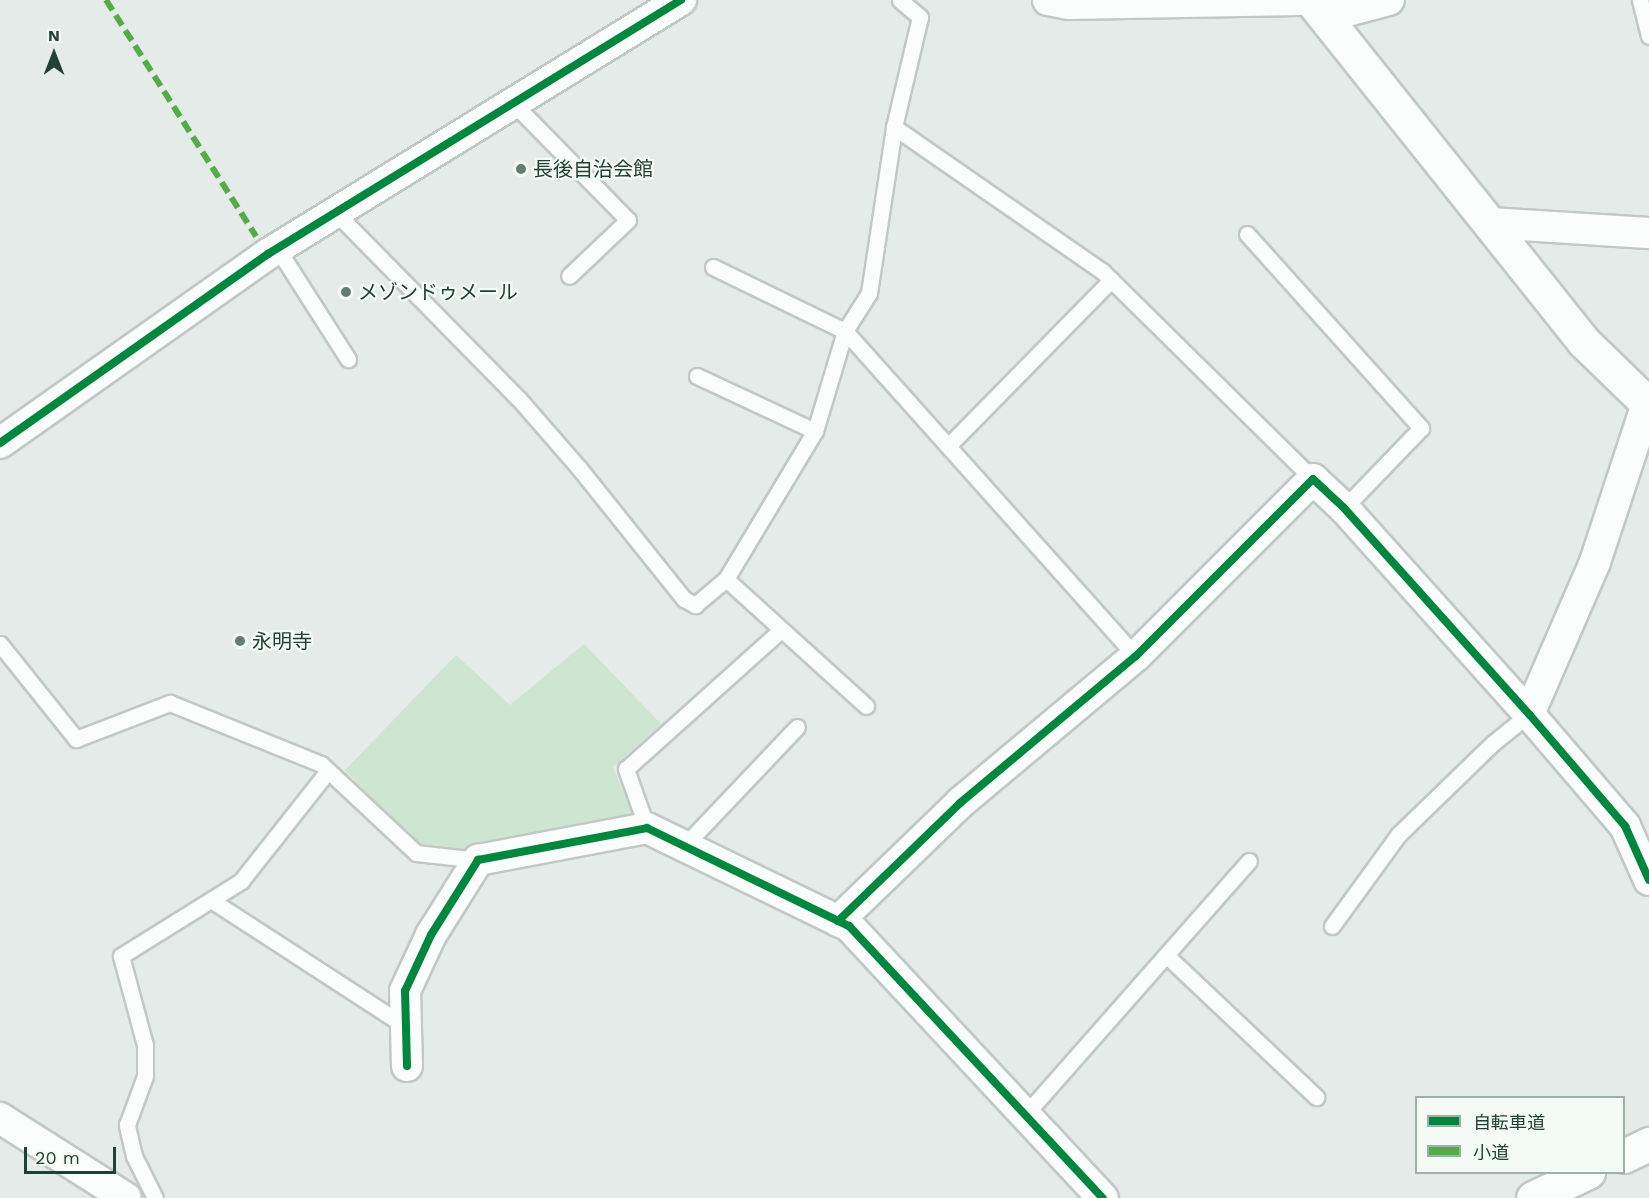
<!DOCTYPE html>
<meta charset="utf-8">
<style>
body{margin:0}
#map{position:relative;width:1649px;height:1198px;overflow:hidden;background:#e5ebe8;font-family:"Work Sans","Noto Sans JP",sans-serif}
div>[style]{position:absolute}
.green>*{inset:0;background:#cde6d1}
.roads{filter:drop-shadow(2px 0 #c2c8c5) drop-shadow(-2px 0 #c2c8c5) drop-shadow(0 2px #c2c8c5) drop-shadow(0 -2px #c2c8c5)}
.lane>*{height:15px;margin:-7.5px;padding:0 7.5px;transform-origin:7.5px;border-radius:7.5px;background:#fbfcfc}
.street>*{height:30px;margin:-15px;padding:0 15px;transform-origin:15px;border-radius:15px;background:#fbfcfc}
.secondary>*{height:33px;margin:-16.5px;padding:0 16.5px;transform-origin:16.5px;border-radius:16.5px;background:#fbfcfc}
.quiet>*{height:6px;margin-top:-3px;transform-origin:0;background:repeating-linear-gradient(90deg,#52ad45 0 12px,transparent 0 18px)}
.cycleway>*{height:8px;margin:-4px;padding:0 4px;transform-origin:4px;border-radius:4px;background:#00873e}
.dots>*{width:16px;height:16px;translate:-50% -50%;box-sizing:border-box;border:3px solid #f4faf6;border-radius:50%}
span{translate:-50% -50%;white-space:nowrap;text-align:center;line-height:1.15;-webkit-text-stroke:4.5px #f4faf6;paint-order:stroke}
.poi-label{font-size:20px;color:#204134}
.left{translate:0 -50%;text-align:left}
.legend{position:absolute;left:1415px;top:1096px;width:210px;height:78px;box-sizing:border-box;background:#f4faf6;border:2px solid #9fb0a8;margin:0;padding:8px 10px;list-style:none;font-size:18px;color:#204134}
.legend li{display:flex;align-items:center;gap:12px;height:30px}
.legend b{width:30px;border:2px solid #9fb0a8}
.north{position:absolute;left:24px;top:24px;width:60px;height:60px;-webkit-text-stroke:4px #f4faf6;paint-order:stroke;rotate:0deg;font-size:16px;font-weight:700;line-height:24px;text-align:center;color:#204134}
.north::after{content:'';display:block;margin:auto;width:21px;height:27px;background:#204134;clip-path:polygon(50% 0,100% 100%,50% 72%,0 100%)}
.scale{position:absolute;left:24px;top:1147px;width:92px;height:27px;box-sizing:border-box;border:3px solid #204134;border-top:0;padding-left:8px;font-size:18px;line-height:21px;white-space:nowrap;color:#204134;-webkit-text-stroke:4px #f4faf6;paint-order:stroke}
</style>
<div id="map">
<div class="green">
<div style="clip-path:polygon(584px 644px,661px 724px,613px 767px,635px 819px,474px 852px,418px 848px,345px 770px,456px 655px,510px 705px)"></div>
</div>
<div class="roads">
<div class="lane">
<div style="left:1640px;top:0;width:37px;rotate:76deg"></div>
<div style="left:513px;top:103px;width:164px;rotate:45.5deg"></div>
<div style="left:628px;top:220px;width:81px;rotate:136.5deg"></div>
<div style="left:894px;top:127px;width:253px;rotate:34.7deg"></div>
<div style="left:1102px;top:271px;width:296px;rotate:44.6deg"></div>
<div style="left:335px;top:212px;width:262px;rotate:45.5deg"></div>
<div style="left:519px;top:399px;width:91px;rotate:49deg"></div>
<div style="left:579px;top:468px;width:168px;rotate:51.3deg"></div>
<div style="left:684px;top:599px;width:13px;rotate:29deg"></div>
<div style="left:695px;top:605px;width:40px;rotate:-40deg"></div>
<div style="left:726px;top:579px;width:173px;rotate:-59deg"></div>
<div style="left:815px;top:431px;width:104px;rotate:-73.3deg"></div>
<div style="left:845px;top:331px;width:45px;rotate:-57.7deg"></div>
<div style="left:869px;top:293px;width:168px;rotate:-81.4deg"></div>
<div style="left:894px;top:127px;width:113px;rotate:-76.7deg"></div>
<div style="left:920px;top:17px;width:26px;rotate:-140deg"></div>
<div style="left:1247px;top:234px;width:261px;rotate:48.1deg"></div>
<div style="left:1421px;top:428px;width:111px;rotate:133.9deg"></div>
<div style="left:277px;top:248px;width:132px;rotate:57.4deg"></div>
<div style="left:713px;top:267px;width:147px;rotate:25.9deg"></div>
<div style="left:845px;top:331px;width:436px;rotate:48.2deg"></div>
<div style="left:697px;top:376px;width:130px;rotate:25deg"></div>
<div style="left:948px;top:446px;width:233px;rotate:-45.5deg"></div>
<div style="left:726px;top:579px;width:189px;rotate:42.2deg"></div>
<div style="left:0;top:644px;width:122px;rotate:51.3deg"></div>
<div style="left:76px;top:739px;width:101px;rotate:-21deg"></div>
<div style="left:170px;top:703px;width:163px;rotate:22deg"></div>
<div style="left:321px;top:764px;width:130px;rotate:43.1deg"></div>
<div style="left:416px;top:853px;width:62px;rotate:6.4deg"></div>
<div style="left:647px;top:828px;width:63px;rotate:-109.6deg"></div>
<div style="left:626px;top:769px;width:207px;rotate:-41.9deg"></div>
<div style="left:684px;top:846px;width:164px;rotate:-46.5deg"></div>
<div style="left:211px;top:900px;width:231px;rotate:33deg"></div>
<div style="left:1332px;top:926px;width:112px;rotate:-54deg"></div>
<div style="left:1398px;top:835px;width:132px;rotate:-44.1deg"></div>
<div style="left:1493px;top:743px;width:46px;rotate:-38.9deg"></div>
<div style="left:1166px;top:955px;width:207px;rotate:43.4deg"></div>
<div style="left:1024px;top:1116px;width:340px;rotate:-48.6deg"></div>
<div style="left:155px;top:1198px;width:47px;rotate:-116.6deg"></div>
<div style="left:134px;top:1156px;width:32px;rotate:-103deg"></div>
<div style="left:127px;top:1125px;width:52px;rotate:-69.8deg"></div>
<div style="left:145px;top:1076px;width:31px;rotate:-90deg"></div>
<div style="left:145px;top:1045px;width:92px;rotate:-105.1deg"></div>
<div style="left:121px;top:956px;width:142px;rotate:-32deg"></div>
<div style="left:241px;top:881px;width:140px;rotate:-51.7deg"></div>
</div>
<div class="street">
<div style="left:1048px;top:0;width:21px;rotate:11deg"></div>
<div style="left:1069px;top:4px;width:231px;rotate:-1deg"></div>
<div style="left:1325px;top:17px;width:66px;rotate:-14.9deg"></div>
<div style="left:1489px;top:223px;width:160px;rotate:3.6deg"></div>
<div style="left:0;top:443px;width:328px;rotate:-35.2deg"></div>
<div style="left:268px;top:254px;width:485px;rotate:-31.6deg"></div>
<div style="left:1529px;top:714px;width:166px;rotate:-66.5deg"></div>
<div style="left:1595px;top:562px;width:166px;rotate:-71.8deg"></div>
<div style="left:838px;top:921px;width:170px;rotate:-44deg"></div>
<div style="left:960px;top:803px;width:229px;rotate:-39.9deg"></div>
<div style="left:1136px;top:656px;width:250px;rotate:-45deg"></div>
<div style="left:1313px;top:479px;width:42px;rotate:43.1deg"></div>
<div style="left:1344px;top:508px;width:277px;rotate:48.1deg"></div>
<div style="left:1529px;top:714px;width:148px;rotate:49.4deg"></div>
<div style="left:1625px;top:826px;width:59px;rotate:66deg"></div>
<div style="left:407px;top:1066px;width:75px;rotate:-91.5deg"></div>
<div style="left:405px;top:991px;width:62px;rotate:-65.1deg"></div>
<div style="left:431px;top:935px;width:89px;rotate:-57.9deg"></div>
<div style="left:478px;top:860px;width:172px;rotate:-10.7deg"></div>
<div style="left:647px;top:828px;width:225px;rotate:25.9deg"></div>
<div style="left:849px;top:926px;width:372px;rotate:47deg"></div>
<div style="left:0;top:1118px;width:149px;rotate:32.4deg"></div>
</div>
<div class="secondary">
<div style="left:1311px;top:0;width:438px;rotate:51.4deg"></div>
<div style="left:1584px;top:342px;width:91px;rotate:44.1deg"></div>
<div style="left:1624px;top:1156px;width:28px;rotate:-26deg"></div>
<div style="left:1533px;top:1198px;width:61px;rotate:-25.3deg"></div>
</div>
</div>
<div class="quiet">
<div style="left:106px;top:0;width:280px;rotate:57.6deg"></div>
</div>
<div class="cycleway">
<div style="left:0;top:443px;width:328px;rotate:-35.2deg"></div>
<div style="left:268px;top:254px;width:485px;rotate:-31.6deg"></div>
<div style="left:838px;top:921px;width:170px;rotate:-44deg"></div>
<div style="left:960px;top:803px;width:229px;rotate:-39.9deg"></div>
<div style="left:1136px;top:656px;width:250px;rotate:-45deg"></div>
<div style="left:1313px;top:479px;width:42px;rotate:43.1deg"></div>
<div style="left:1344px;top:508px;width:277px;rotate:48.1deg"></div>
<div style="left:1529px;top:714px;width:148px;rotate:49.4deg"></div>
<div style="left:1625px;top:826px;width:59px;rotate:66deg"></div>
<div style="left:407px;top:1066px;width:75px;rotate:-91.5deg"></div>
<div style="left:405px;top:991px;width:62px;rotate:-65.1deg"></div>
<div style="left:431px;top:935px;width:89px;rotate:-57.9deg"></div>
<div style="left:478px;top:860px;width:172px;rotate:-10.7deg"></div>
<div style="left:647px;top:828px;width:225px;rotate:25.9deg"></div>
<div style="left:849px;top:926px;width:372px;rotate:47deg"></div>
</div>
<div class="dots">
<div style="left:521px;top:169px;background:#657c73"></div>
<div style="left:346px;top:292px;background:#657c73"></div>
<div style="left:240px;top:641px;background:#657c73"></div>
</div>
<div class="poi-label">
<span class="left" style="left:533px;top:169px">長後自治会館</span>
<span class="left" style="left:358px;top:292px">メゾンドゥメール</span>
<span class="left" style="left:252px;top:641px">永明寺</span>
</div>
<ul class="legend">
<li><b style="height:8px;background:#00873e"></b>自転車道</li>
<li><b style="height:8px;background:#52ad45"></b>小道</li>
</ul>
<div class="north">N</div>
<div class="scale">20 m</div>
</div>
